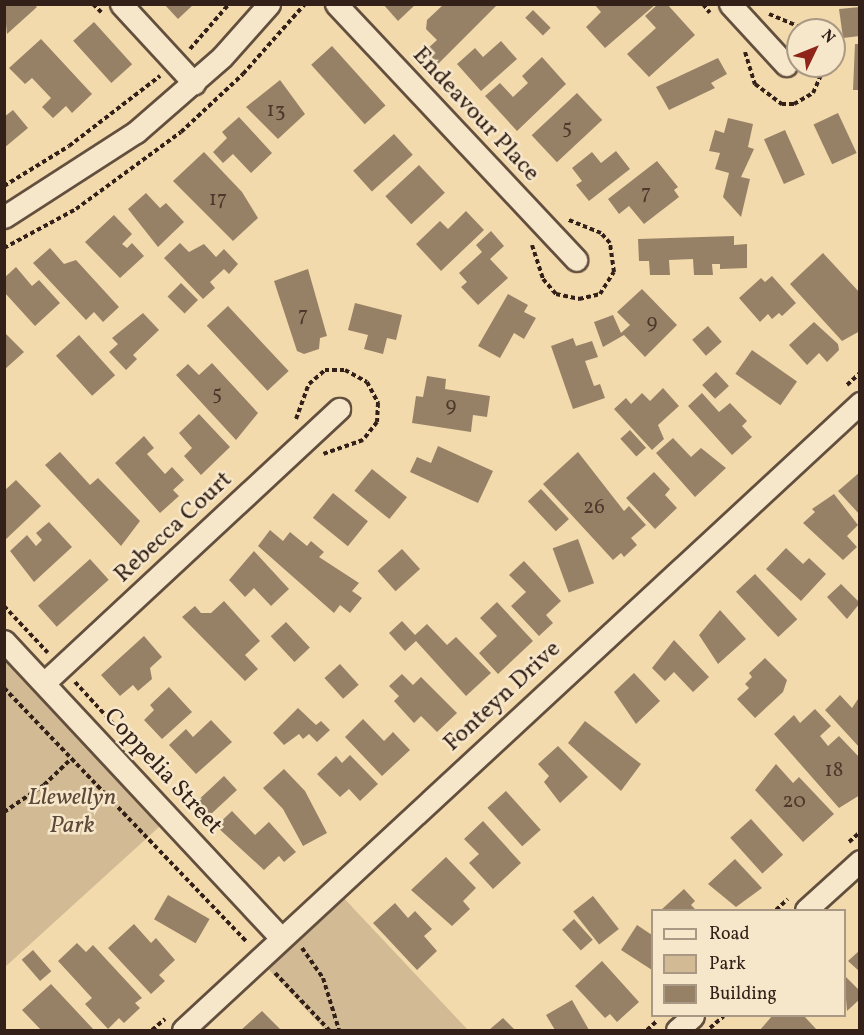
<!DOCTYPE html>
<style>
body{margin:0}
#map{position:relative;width:864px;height:1035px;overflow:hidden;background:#f3daad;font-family:Vollkorn,serif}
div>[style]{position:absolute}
.green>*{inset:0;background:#d2bb94}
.building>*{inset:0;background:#978166;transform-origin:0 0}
.path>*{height:4px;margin-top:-2px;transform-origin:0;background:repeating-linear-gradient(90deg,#332119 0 4.5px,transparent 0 7.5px)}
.roads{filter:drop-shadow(2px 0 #634f3e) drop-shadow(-2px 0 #634f3e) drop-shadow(0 2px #634f3e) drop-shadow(0 -2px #634f3e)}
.minor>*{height:21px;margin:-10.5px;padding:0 10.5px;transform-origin:10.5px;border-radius:10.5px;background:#f7e7ca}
span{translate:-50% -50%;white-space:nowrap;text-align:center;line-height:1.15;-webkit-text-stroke:5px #f7e7ca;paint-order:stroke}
.number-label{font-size:21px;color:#4c392c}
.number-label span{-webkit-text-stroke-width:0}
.street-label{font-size:24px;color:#332119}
.park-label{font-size:24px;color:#5b4838;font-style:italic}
.frame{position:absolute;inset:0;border:6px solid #332119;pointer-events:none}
.legend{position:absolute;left:651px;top:909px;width:195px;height:108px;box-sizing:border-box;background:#f7e7ca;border:2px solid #a99883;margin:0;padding:8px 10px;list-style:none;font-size:18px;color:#332119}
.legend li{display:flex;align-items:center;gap:12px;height:30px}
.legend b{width:30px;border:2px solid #a99883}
.north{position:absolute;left:786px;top:18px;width:60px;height:60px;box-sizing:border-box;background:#f7e7ca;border:2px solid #a99883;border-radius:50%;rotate:47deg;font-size:16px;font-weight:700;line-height:24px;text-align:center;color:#332119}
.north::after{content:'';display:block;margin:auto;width:21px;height:27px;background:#8f2418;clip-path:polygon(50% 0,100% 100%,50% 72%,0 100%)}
</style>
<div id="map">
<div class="green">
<div style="clip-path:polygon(5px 641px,169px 818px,5px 967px)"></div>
<div style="clip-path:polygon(335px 888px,354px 909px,468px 1030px,325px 1030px,259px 959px)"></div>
</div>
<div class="building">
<div style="clip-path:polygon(4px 4px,34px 4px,37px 7px,7px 34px)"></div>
<div style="clip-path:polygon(164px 4px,194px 4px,178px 19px)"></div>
<div style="clip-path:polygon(383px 4px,416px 4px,398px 21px)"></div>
<div style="clip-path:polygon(444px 4px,498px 4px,438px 64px,425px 51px,437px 40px,426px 29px,427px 20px)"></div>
<div style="clip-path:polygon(594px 4px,656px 4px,605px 48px,586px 27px,601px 12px)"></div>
<div style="clip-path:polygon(658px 4px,667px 4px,695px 35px,649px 77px,627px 54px,656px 28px,645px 16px)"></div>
<div style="clip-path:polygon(860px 7px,860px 36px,843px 38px,839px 9px)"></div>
<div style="left:533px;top:10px;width:25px;height:11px;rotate:45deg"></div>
<div style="left:94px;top:22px;width:57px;height:28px;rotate:48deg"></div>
<div style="clip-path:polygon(41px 39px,92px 94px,72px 113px,66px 106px,53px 118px,42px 107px,51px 98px,32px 78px,25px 84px,9px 68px)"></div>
<div style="clip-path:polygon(501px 41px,517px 59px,481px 91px,457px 64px,475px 48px,483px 57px)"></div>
<div style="clip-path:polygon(855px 44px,860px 44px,860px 90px,853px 90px)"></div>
<div style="left:332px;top:46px;width:80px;height:28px;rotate:48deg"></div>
<div style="clip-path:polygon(542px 57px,566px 84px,517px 131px,485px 96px,500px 83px,513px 97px,528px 83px,522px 76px)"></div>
<div style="clip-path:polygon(718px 58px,727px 74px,711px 83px,715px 88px,669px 110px,656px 87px)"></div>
<div style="clip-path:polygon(280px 80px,305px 114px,278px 139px,246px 107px)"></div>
<div style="left:577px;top:93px;width:37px;height:62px;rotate:47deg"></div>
<div style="clip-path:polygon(13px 110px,28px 128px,4px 148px,4px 117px)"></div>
<div style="left:838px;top:113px;width:44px;height:27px;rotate:65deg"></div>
<div style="clip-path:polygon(239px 117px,272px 153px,251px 173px,233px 154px,223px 163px,213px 152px,227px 138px,222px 132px)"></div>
<div style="clip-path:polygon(728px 118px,753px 124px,748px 147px,754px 149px,741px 177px,750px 179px,741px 217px,723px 197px,729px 173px,715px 169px,720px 153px,709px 151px,715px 130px,724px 133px)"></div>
<div style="left:785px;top:130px;width:49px;height:23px;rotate:66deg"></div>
<div style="left:394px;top:134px;width:28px;height:55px;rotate:48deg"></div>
<div style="clip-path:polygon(616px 151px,630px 169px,589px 201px,576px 185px,582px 181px,572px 168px,592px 152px,601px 163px)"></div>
<div style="clip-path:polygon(204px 152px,242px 192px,258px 218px,233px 241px,173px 181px)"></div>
<div style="clip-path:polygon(657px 161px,678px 187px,674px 190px,679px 197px,644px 224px,629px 206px,619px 214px,608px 199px)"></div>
<div style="left:419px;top:165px;width:38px;height:46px;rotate:47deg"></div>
<div style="clip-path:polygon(146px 193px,160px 208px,166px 203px,184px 222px,158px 247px,128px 209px)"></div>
<div style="clip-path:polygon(466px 211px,484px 230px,441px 271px,416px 244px,440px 221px,448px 229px)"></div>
<div style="clip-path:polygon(114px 215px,132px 234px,122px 244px,127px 248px,132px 243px,144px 256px,120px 278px,85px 242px)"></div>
<div style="clip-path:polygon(491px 231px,504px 246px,490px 259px,508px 278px,478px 305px,461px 287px,467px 282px,459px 273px,482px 252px,476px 245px)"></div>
<div style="clip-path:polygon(734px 236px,734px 245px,747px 244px,747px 268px,720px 269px,720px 264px,712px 264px,713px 275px,694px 275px,693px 259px,669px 260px,670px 275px,650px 275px,649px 261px,639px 261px,638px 239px)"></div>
<div style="clip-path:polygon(180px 243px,189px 252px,204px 244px,216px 257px,224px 249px,238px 264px,229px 274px,224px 269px,210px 282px,215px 288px,203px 299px,164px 258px)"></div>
<div style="clip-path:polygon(50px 248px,64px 264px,76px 260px,119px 307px,103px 322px,94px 312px,86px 320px,33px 263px)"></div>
<div style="clip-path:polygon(823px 253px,860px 293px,860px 331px,842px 341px,790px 284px)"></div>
<div style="clip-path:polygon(16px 267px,32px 286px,39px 280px,60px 303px,35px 326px,5px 293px,4px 278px)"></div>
<div style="clip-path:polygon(308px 269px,327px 336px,320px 338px,319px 349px,304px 354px,297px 351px,274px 281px)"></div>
<div style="clip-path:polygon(772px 276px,796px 303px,782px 316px,779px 313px,772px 319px,768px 314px,760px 322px,739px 298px,761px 278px,765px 282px)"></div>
<div style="left:181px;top:283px;width:24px;height:19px;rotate:45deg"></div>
<div style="clip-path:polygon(642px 289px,677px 325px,645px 357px,624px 335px,603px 347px,594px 322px,613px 315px,621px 333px,630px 325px,617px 312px)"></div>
<div style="clip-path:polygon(508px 294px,528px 305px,524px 312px,536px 318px,524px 339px,514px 333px,500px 358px,478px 346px)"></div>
<div style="clip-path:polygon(355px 303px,402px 315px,396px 340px,387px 338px,383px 354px,364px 349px,368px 335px,348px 330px)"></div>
<div style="left:228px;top:306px;width:89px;height:29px;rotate:47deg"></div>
<div style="clip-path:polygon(143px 313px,159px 330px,133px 355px,137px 359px,126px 370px,109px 352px,118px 344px,112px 338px)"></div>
<div style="clip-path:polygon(814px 322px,838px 344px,839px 350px,827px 362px,819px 353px,807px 365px,789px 345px)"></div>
<div style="left:708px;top:326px;width:21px;height:21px;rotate:49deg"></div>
<div style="clip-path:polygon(4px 332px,24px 352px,4px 370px)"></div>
<div style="left:79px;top:335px;width:54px;height:31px;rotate:48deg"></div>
<div style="clip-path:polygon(573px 338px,576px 346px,592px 341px,598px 357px,585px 361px,594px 386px,600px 384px,605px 398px,573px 409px,551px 346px)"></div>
<div style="left:752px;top:350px;width:55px;height:29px;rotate:35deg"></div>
<div style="clip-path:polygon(212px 363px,258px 413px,236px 440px,176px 375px,188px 364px,199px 375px)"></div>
<div style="left:716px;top:372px;width:19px;height:19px;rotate:47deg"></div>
<div style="clip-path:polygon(427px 376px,446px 379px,445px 389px,490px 396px,487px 417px,473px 415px,471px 432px,412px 423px,416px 396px,423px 397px)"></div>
<div style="clip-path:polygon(663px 388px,679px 406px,658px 425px,664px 439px,652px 450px,614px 409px,626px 398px,631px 404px,642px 393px,650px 401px)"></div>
<div style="clip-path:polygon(702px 393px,719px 412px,730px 403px,747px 421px,742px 426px,752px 437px,732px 455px,688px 406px)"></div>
<div style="clip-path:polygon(199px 414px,230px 447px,201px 475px,184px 456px,192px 448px,179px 433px)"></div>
<div style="left:630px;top:430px;width:24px;height:13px;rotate:48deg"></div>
<div style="clip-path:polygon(144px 436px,154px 448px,147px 454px,165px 474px,172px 467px,184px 480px,173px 490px,179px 496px,160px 513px,115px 463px)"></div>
<div style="clip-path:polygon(673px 438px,691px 457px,701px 448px,726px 468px,695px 497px,656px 453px)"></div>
<div style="clip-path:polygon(438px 446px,493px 471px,478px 503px,410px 472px,417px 457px,431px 463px)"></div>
<div style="clip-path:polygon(60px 452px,90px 485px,98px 478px,140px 521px,121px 546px,45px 465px)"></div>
<div style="clip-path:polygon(578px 452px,624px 511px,629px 506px,646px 525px,631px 538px,637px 545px,624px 557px,621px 553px,613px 560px,543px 484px)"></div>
<div style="left:372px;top:469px;width:45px;height:28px;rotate:39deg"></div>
<div style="clip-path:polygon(654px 472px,670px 489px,665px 495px,677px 508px,655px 529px,626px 498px)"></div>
<div style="clip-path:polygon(860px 472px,860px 515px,838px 491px)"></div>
<div style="clip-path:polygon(16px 480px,41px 506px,4px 541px,4px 491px)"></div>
<div style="left:541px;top:489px;width:41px;height:18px;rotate:47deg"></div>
<div style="left:333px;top:493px;width:45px;height:32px;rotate:39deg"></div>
<div style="clip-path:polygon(834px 494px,858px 525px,847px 536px,857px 547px,843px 560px,803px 523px,815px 512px,812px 509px)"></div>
<div style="clip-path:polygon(49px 522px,72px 547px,34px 582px,10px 551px,27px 535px,36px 546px,42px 540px,36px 533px)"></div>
<div style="clip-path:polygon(270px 530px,283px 541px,290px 532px,307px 546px,311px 541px,324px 552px,319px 557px,359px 583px,352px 591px,362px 598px,350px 613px,340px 605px,334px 613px,258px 546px)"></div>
<div style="left:578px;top:539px;width:47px;height:27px;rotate:70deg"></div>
<div style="clip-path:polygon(786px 548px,803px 564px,809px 558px,826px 574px,801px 601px,766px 569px)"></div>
<div style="left:402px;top:549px;width:27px;height:33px;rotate:48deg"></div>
<div style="clip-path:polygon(254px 551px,289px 589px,271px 606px,254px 588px,245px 597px,229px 580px)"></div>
<div style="left:90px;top:559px;width:28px;height:70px;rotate:48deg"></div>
<div style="clip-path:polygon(524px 561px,561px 601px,546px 615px,553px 623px,539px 636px,511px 606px,526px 592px,509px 575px)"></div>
<div style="left:755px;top:574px;width:62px;height:26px;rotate:47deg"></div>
<div style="clip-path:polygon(841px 584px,860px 603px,847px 619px,827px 597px)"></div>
<div style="clip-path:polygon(224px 601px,260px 641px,245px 655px,258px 669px,245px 681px,182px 617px,195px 606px,201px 613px,211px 613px)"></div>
<div style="clip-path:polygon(497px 602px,533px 641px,498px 674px,479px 653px,497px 636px,480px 618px)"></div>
<div style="clip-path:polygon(720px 610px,746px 639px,718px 664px,699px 635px)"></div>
<div style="clip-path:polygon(402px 621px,415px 635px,427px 624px,447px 645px,456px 637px,491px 673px,466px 696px,416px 641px,405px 651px,389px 633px)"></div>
<div style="left:286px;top:622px;width:35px;height:21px;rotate:47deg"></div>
<div style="clip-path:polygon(144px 636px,162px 657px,150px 668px,152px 679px,138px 691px,133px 685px,120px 696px,101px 675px)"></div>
<div style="clip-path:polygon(674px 640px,709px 677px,693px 692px,674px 672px,665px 681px,652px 668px)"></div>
<div style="clip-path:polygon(765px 658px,787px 680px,783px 692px,755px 718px,737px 699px,749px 688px,745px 684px,752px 677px,749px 673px)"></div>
<div style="left:340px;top:664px;width:28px;height:21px;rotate:48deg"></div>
<div style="clip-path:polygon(634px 673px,660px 701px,636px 724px,614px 692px)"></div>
<div style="clip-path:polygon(402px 674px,413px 685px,421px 677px,457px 713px,437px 732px,421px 716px,414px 723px,394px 701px,399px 696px,389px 686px)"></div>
<div style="clip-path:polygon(169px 687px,192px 712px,162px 739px,144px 720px,154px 710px,150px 705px)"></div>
<div style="clip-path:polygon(840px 695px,852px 708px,860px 696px,860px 748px,825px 710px)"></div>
<div style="clip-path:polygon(298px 708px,316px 725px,321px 721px,330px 730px,317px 742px,309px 734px,303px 739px,299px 734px,284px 745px,273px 733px)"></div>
<div style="clip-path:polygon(815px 709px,831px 726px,820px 736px,828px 746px,839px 736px,860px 758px,860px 795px,839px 808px,774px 734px,794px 715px,800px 723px)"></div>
<div style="clip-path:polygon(363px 719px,384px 741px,393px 732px,410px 750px,382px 776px,345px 737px)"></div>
<div style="clip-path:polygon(211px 720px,232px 742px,196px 774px,169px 745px,186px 729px,193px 737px)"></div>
<div style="clip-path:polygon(585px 721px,641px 764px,621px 791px,568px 743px)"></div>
<div style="clip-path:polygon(558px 746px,588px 777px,560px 803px,544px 782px,549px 776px,538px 764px)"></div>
<div style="clip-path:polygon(350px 755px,378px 784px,360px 801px,349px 789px,340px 797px,317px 774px,336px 756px,342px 763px)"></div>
<div style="clip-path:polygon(776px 764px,793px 783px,799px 777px,834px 814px,803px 842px,755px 790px)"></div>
<div style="clip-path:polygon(284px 769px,305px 791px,327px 833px,303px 846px,283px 809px,263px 788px)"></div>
<div style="left:224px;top:776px;width:19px;height:38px;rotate:47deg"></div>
<div style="left:506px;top:791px;width:52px;height:25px;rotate:48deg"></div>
<div style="clip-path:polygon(232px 811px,255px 835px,269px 822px,296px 852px,284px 862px,279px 856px,264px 870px,216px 826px)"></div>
<div style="left:751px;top:819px;width:48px;height:28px;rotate:48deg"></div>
<div style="clip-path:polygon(483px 821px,521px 863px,493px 889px,469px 863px,479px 854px,464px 839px)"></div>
<div style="clip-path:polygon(446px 857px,476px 888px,463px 901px,470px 909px,452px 926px,411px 890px)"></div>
<div style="clip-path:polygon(735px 859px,762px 888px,736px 907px,708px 884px)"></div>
<div style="clip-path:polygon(684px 889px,695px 901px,691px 905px,696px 910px,661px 910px)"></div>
<div style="left:168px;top:895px;width:48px;height:28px;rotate:30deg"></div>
<div style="left:593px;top:896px;width:42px;height:25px;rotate:52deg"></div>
<div style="clip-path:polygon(395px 903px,408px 918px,415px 911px,432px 929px,424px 936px,437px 951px,417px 970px,373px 923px)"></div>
<div style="left:574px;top:919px;width:28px;height:16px;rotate:48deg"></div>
<div style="clip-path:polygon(134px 924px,151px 943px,156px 938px,175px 960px,159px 975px,165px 981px,151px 994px,108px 948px)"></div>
<div style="clip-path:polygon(637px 925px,652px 935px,652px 970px,621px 950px)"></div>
<div style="clip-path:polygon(77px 943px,86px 952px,93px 945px,142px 998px,135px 1003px,140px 1008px,124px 1023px,119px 1018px,108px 1029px,85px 1004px,92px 998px,58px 961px)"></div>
<div style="left:33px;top:950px;width:28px;height:15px;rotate:49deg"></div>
<div style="clip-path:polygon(860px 950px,860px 972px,848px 961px)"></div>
<div style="clip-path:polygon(602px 961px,639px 1002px,617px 1022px,610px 1014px,605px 1018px,575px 986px)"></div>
<div style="clip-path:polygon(844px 975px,860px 991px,860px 999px,847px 1011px)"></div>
<div style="clip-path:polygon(51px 984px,94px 1030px,98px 1030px,41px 1030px,22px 1010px)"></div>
<div style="clip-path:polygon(572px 1000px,589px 1030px,555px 1030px,546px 1015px)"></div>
<div style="clip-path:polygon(262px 1011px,281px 1030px,241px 1030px)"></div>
<div style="clip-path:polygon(772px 1016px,804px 1016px,817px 1030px,760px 1030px)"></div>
<div style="clip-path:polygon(503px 1018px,515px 1030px,489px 1030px)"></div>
</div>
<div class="path">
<div style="left:93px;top:4px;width:14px;rotate:45deg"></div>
<div style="left:703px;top:4px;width:11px;rotate:52deg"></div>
<div style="left:769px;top:14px;width:41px;rotate:22.8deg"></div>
<div style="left:190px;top:49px;width:60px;rotate:-49.1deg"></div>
<div style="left:745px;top:52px;width:34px;rotate:73deg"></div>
<div style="left:755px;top:84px;width:34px;rotate:37deg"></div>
<div style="left:782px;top:104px;width:12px"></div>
<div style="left:794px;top:104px;width:22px;rotate:-30deg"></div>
<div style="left:813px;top:93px;width:30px;rotate:-66deg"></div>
<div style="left:4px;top:186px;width:76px;rotate:-31.6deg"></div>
<div style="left:69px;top:146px;width:115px;rotate:-37.6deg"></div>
<div style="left:532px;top:245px;width:36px;rotate:72deg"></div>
<div style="left:543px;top:279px;width:20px;rotate:49deg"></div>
<div style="left:556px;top:294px;width:24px;rotate:12deg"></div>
<div style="left:579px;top:299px;width:22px;rotate:-13deg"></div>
<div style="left:600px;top:294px;width:26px;rotate:-58deg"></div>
<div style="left:614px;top:272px;width:29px;rotate:-98deg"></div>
<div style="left:610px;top:243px;width:13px;rotate:-132deg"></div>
<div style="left:601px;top:233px;width:35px;rotate:-158deg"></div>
<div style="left:4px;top:248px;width:82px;rotate:-28.4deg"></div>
<div style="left:76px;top:209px;width:130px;rotate:-36.3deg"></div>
<div style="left:181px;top:132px;width:85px;rotate:-43.1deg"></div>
<div style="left:243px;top:74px;width:94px;rotate:-48.5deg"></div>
<div style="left:847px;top:385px;width:18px;rotate:-43deg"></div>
<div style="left:296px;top:419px;width:37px;rotate:-70deg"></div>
<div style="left:309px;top:384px;width:21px;rotate:-41deg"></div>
<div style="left:325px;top:370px;width:20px"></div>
<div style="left:345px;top:370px;width:25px;rotate:29deg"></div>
<div style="left:367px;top:382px;width:24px;rotate:62deg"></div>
<div style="left:378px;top:403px;width:19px;rotate:93deg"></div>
<div style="left:377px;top:422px;width:23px;rotate:128deg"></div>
<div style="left:363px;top:440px;width:42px;rotate:160.7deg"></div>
<div style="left:4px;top:606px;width:64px;rotate:46.9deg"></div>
<div style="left:75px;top:682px;width:80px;rotate:47.5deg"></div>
<div style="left:4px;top:688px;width:352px;rotate:46.3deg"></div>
<div style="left:4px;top:812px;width:48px;rotate:-34deg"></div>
<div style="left:44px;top:785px;width:37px;rotate:-44deg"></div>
<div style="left:849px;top:842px;width:15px;rotate:-42deg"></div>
<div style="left:776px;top:910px;width:16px;rotate:-43deg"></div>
<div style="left:302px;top:948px;width:37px;rotate:55deg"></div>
<div style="left:323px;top:978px;width:54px;rotate:72.9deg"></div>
<div style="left:275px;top:973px;width:79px;rotate:46.5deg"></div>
<div style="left:710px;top:1028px;width:18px;rotate:-41deg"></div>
<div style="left:152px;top:1030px;width:17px;rotate:-40deg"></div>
<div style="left:647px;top:1030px;width:13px;rotate:-42deg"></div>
</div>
<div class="roads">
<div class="minor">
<div style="left:121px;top:4px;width:108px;rotate:47.3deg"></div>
<div style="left:336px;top:4px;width:351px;rotate:46.8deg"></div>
<div style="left:730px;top:4px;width:83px;rotate:47.4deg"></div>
<div style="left:4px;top:217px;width:157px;rotate:-32.8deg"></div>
<div style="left:136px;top:132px;width:114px;rotate:-41.1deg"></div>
<div style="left:222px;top:57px;width:71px;rotate:-48.4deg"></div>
<div style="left:4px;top:641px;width:406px;rotate:47deg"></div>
<div style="left:44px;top:683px;width:403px;rotate:-42.9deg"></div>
<div style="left:806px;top:910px;width:73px;rotate:-42.2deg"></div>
<div style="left:183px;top:1030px;width:923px;rotate:-42.8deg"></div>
<div style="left:677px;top:1030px;width:21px;rotate:-41deg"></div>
</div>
</div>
<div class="number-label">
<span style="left:276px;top:111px">13</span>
<span style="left:567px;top:128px">5</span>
<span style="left:646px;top:194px">7</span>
<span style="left:218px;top:200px">17</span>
<span style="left:303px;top:316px">7</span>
<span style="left:652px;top:323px">9</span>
<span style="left:217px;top:394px">5</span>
<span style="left:451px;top:406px">9</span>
<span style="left:594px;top:508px">26</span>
<span style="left:834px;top:771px">18</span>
<span style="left:794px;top:802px">20</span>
</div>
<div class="street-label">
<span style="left:475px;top:115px;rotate:47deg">Endeavour Place</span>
<span style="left:174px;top:528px;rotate:-43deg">Rebecca Court</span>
<span style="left:503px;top:697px;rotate:-43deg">Fonteyn Drive</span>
<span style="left:162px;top:772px;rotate:47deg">Coppelia Street</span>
</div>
<div class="park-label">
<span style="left:72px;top:813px">Llewellyn<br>Park</span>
</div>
<div class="frame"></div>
<ul class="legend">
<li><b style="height:8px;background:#f7e7ca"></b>Road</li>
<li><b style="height:16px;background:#d2bb94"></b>Park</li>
<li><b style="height:16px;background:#978166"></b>Building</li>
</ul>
<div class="north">N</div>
</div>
